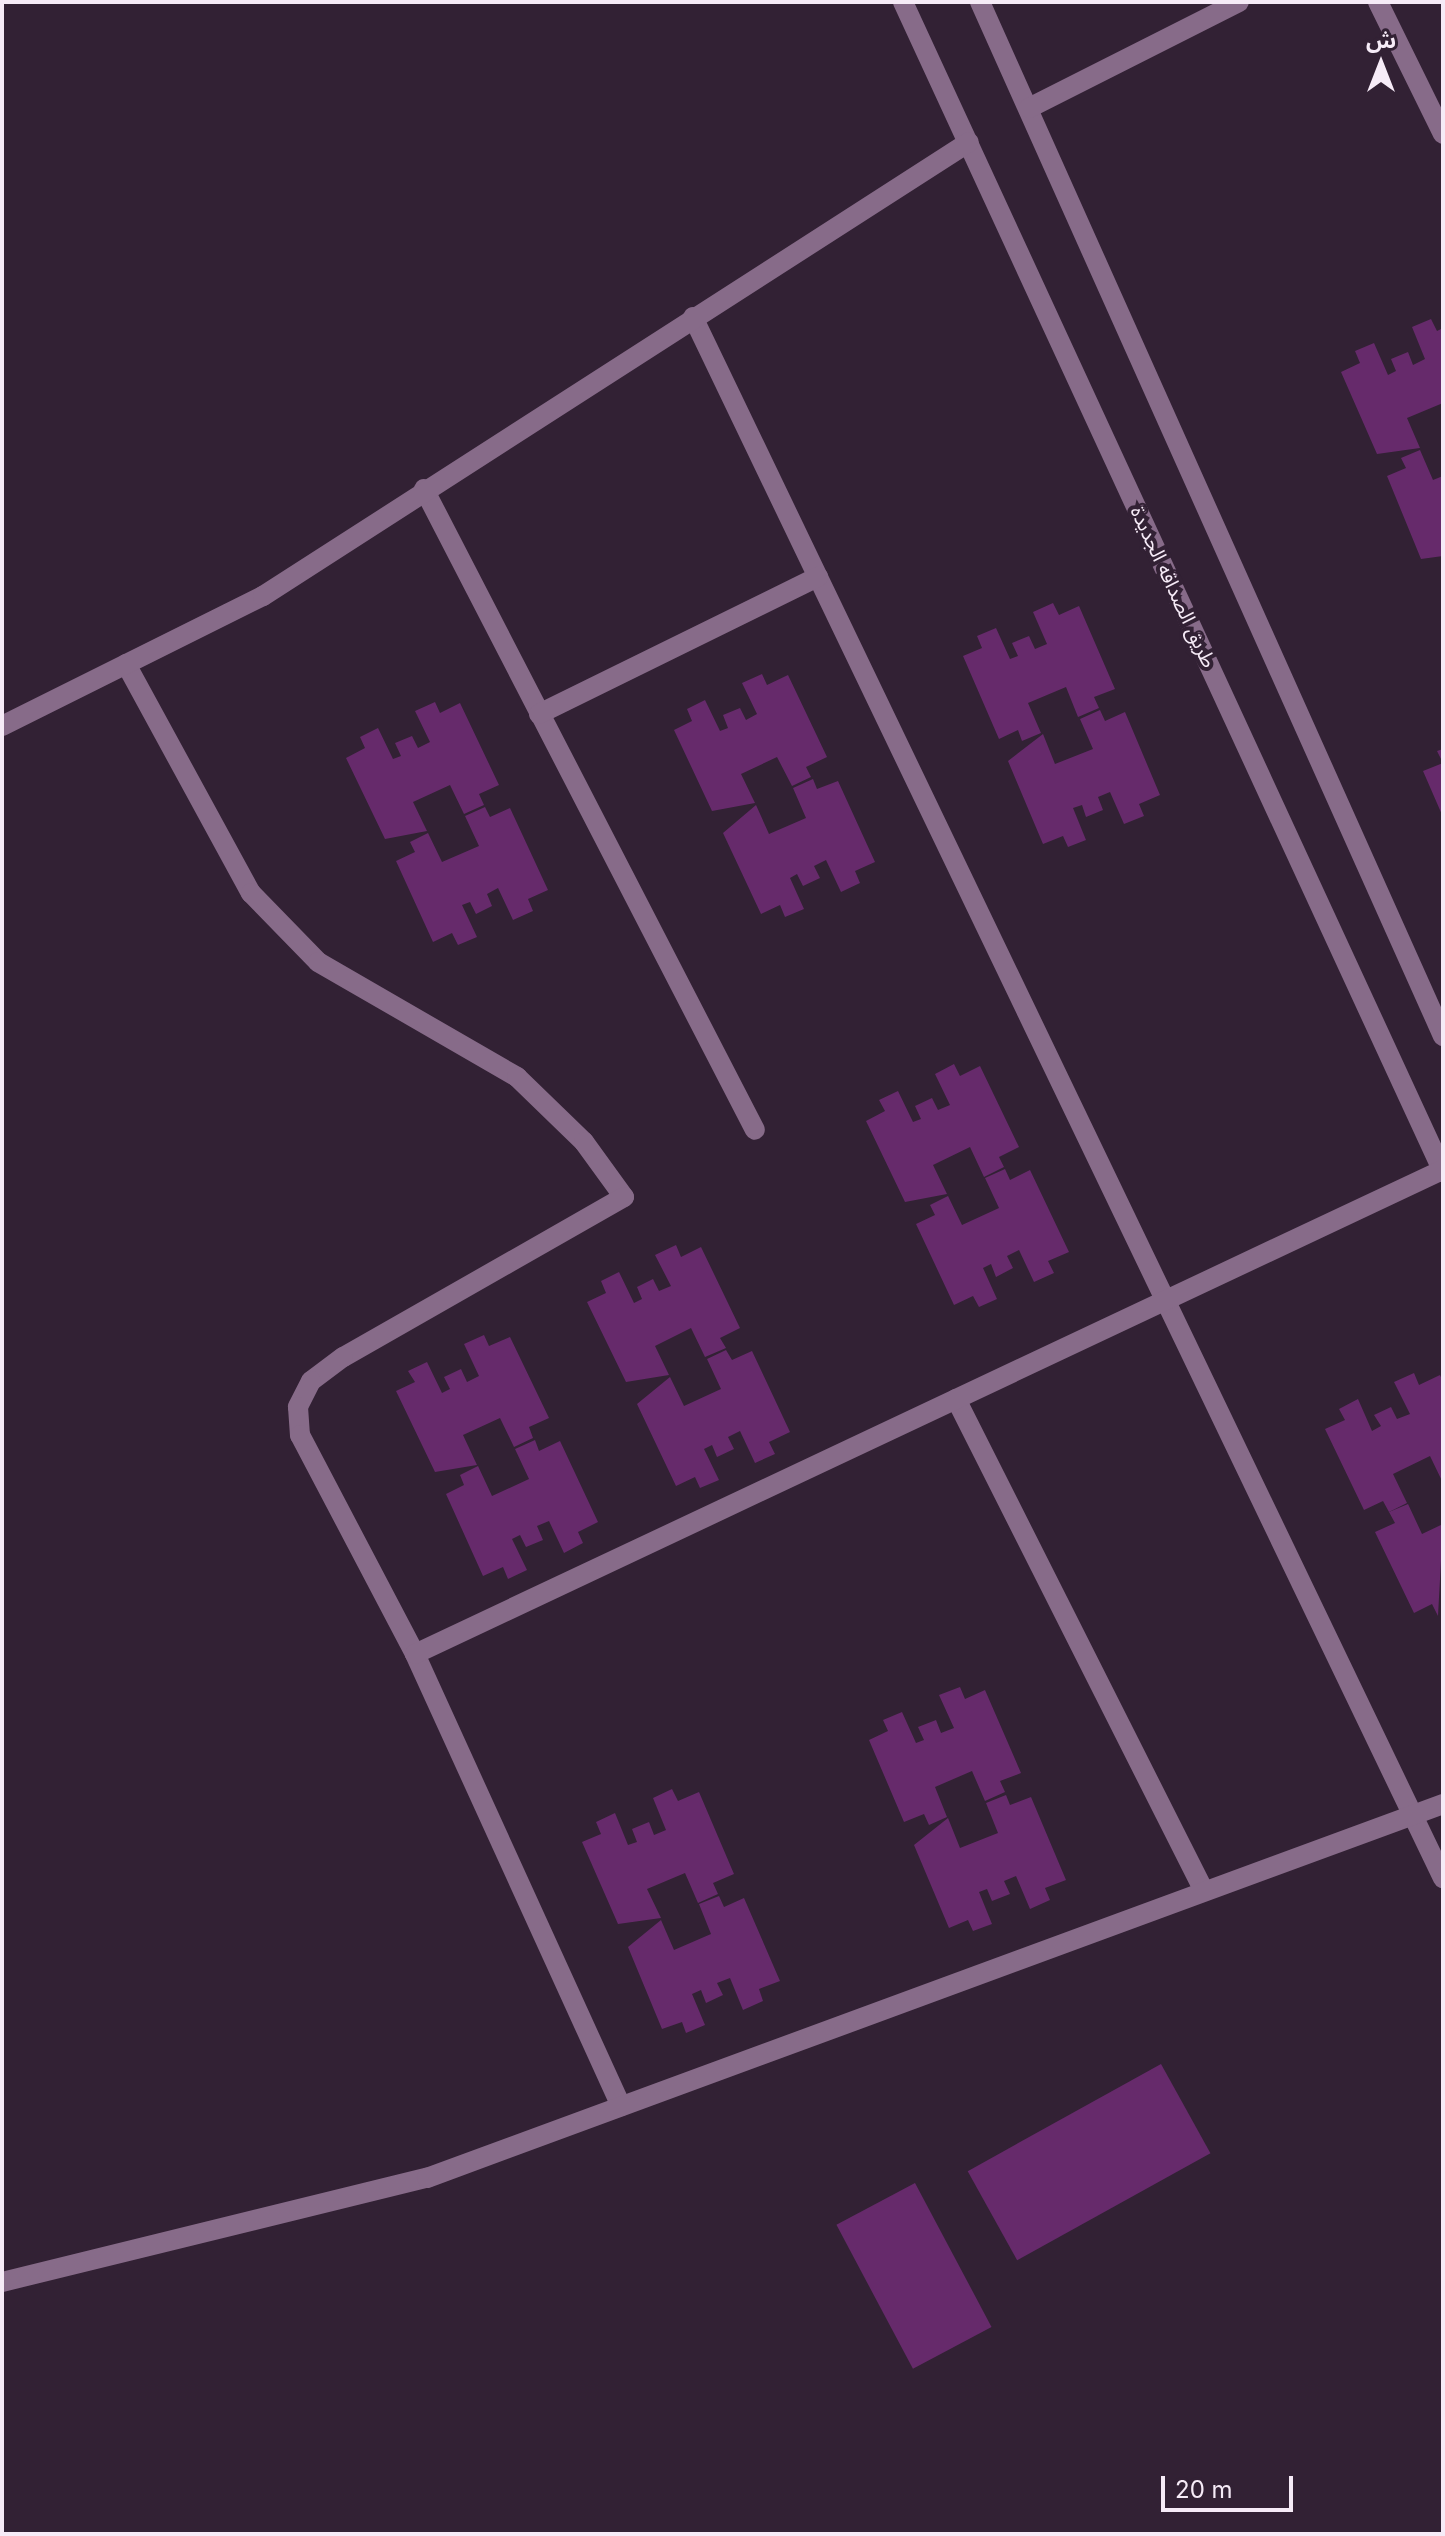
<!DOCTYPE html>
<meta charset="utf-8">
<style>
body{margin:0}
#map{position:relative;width:1445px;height:2536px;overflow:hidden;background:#322134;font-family:Inter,"Noto Sans Arabic",sans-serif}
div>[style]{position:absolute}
.building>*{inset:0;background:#662a6b;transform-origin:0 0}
.minor>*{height:20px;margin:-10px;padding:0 10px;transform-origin:10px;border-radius:10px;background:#876b89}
span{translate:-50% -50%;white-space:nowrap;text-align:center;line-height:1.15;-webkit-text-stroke:8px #322134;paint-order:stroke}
.street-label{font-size:20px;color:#f6ebf7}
.frame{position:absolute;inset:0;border:4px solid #f6ebf7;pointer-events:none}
.north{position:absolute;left:1341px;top:24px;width:80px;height:80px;-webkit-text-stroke:6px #322134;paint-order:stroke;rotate:0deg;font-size:22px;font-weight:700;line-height:32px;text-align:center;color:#f6ebf7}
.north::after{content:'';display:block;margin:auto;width:28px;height:36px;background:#f6ebf7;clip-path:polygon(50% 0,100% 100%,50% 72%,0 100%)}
.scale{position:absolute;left:1161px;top:2476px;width:132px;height:36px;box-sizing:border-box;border:4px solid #f6ebf7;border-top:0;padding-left:10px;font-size:24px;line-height:28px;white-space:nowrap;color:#f6ebf7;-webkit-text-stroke:6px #322134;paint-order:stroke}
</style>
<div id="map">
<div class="building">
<div style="clip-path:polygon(1431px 319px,1437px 331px,1443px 328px,1443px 403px,1407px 418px,1420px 448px,1377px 454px,1341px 372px,1360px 363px,1355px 351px,1374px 343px,1388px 375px,1396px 371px,1391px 359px,1408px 352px,1413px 365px,1425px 359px,1412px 327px)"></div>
<div style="clip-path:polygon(1420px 450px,1433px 480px,1443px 476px,1443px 556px,1421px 559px,1387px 476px,1406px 468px,1401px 458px)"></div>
<div style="clip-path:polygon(1053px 603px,1059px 615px,1079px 606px,1115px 689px,1094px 697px,1099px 708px,1078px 717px,1066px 687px,1028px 703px,1041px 733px,1022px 741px,1018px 730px,999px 739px,963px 656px,982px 648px,977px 636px,996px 628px,1010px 659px,1018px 656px,1012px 643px,1029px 636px,1035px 649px,1047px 644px,1033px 612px)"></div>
<div style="clip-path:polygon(762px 674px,767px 685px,788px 675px,827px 757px,806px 767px,811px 777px,792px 786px,777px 757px,741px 774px,755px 803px,712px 811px,674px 730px,692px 721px,687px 709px,705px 700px,720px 731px,728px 728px,723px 715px,740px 708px,746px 720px,757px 714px,742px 683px)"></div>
<div style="clip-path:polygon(435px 702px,440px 713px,460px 703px,499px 785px,479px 794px,484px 805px,464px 814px,450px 785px,413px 802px,427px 831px,385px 839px,346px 758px,365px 748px,360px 737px,378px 728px,393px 759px,401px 756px,395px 743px,412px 736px,418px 748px,430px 742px,415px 711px)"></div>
<div style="clip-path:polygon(1100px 710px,1105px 721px,1125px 712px,1160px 795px,1139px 804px,1144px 816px,1124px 824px,1110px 792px,1098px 797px,1103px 810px,1086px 817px,1082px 805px,1073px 808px,1086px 840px,1068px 847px,1063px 836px,1043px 844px,1008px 761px,1043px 734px,1055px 764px,1093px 749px,1080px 719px)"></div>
<div style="clip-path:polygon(1443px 749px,1443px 817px,1423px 771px,1443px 763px,1437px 751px)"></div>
<div style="clip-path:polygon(813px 779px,817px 789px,838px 781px,875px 862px,855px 871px,860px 883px,841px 892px,826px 860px,814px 866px,820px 878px,803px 886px,797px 874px,790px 878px,804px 909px,785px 917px,780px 905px,761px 914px,723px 833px,756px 805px,769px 834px,806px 818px,793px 788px)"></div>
<div style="clip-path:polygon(485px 807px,490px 817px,510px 808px,548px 890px,528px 899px,533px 911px,513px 920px,498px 888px,487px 894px,492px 906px,476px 914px,470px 902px,462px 905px,477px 937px,458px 945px,452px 933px,433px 942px,396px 861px,415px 852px,410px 842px,428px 833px,442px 862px,479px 846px,465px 816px)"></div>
<div style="clip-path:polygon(954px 1064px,960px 1076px,980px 1066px,1019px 1147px,999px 1157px,1004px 1167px,984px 1177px,970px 1147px,933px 1165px,947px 1194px,905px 1202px,866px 1121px,885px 1111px,879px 1100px,898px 1091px,913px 1122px,921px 1119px,915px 1106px,932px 1098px,938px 1110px,950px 1105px,935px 1074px)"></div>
<div style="clip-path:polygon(1005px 1169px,1010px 1180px,1030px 1170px,1069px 1252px,1048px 1261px,1054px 1273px,1034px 1282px,1019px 1250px,1007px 1256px,1013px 1268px,996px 1277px,991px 1264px,983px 1268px,997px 1299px,979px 1307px,973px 1296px,954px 1305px,916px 1224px,935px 1215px,930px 1205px,948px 1196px,962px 1225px,999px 1208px,985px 1178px)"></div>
<div style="clip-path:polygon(676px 1245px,681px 1257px,701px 1247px,740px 1328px,720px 1338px,726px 1348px,705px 1357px,691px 1328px,655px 1346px,669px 1375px,626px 1382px,587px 1302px,606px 1293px,601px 1281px,619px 1272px,634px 1303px,642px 1299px,637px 1287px,653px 1279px,659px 1291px,671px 1286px,655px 1255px)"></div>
<div style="clip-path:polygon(484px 1335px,489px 1346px,510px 1337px,549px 1418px,529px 1427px,533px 1438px,514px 1447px,500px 1418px,463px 1435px,477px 1465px,435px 1472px,396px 1391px,415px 1382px,408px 1371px,427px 1362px,442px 1393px,450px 1389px,444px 1377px,461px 1369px,467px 1382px,479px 1376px,464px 1344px)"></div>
<div style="clip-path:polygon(726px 1350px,732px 1360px,752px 1351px,790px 1432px,769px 1442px,775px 1454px,755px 1463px,740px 1431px,728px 1437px,734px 1449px,717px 1457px,712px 1445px,704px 1449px,719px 1480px,700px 1488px,695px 1477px,676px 1486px,637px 1404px,670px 1377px,684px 1406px,721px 1389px,707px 1359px)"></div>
<div style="clip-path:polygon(1414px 1373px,1419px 1385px,1440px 1375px,1443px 1382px,1443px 1483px,1430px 1456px,1393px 1474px,1407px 1503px,1389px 1512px,1383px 1501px,1364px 1510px,1325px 1429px,1345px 1420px,1339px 1409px,1358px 1399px,1372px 1431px,1381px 1426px,1374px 1415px,1391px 1407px,1397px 1419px,1410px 1414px,1394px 1382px)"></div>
<div style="clip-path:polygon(535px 1440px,539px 1451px,560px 1441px,598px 1522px,578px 1532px,583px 1543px,564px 1553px,549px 1521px,537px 1526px,543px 1540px,526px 1547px,520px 1535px,512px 1539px,527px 1570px,508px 1579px,503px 1567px,483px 1576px,446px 1494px,464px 1485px,460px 1475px,478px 1466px,492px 1496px,529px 1479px,515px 1449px)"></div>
<div style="clip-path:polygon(1408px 1504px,1422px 1534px,1443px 1524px,1438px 1616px,1432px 1604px,1414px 1613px,1375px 1532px,1395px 1523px,1389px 1512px)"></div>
<div style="clip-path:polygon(960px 1687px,965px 1699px,985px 1690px,1021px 1773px,1000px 1781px,1005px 1792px,985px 1801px,972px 1771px,935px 1787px,947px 1817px,929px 1825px,924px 1814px,904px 1822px,869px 1740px,888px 1731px,883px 1720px,902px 1712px,916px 1743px,924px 1740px,918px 1727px,936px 1720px,941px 1733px,954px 1728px,939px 1695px)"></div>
<div style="clip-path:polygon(672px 1789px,678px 1801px,699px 1792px,734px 1874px,713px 1883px,718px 1894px,698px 1903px,685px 1873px,647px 1889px,661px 1918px,618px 1924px,582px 1842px,601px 1834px,596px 1822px,615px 1813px,628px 1845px,637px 1842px,632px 1829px,649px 1822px,654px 1835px,666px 1830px,653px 1798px)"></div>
<div style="clip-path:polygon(1006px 1795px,1010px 1805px,1031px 1797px,1066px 1880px,1045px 1888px,1050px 1900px,1030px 1909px,1016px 1876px,1004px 1881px,1010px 1894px,992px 1901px,987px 1889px,979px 1892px,992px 1924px,973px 1931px,968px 1920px,949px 1928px,914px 1845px,948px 1818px,960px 1848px,998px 1833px,986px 1803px)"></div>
<div style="clip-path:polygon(719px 1896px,724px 1907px,744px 1898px,780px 1981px,759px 1989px,763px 2001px,743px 2010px,730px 1978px,717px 1983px,723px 1995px,706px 2003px,701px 1990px,692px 1994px,705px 2025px,686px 2033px,682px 2022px,662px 2029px,628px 1947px,661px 1920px,674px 1950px,711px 1934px,699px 1904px)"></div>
<div style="left:1161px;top:2064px;width:102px;height:221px;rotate:61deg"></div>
<div style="left:915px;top:2183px;width:163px;height:89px;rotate:62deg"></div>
</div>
<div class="minor">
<div style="left:903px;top:2px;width:1289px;rotate:65.22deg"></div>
<div style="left:980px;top:2px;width:1133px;rotate:65.88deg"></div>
<div style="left:1378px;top:2px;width:147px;rotate:63.8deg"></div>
<div style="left:1029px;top:108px;width:235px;rotate:-26.8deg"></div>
<div style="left:693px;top:317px;width:1732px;rotate:64.34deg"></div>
<div style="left:424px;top:489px;width:721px;rotate:62.69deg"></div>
<div style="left:126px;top:664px;width:261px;rotate:61.4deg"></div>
<div style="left:251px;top:893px;width:96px;rotate:45.8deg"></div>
<div style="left:318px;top:962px;width:230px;rotate:30deg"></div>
<div style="left:517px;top:1077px;width:93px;rotate:44.1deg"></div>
<div style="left:584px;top:1142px;width:68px;rotate:54deg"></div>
<div style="left:624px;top:1197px;width:323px;rotate:150.3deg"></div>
<div style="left:343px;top:1357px;width:40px;rotate:143deg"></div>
<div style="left:311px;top:1381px;width:29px;rotate:117deg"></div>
<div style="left:298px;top:1407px;width:28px;rotate:86deg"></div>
<div style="left:300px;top:1435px;width:247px;rotate:62.3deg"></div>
<div style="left:415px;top:1654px;width:497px;rotate:65.5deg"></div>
<div style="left:539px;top:714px;width:311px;rotate:-26.2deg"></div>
<div style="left:2px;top:726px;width:292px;rotate:-26.5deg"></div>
<div style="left:263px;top:596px;width:839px;rotate:-32.74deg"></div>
<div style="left:956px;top:1399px;width:551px;rotate:63.25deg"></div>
<div style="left:415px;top:1654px;width:1135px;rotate:-25.23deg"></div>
<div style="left:2px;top:2282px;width:438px;rotate:-13.8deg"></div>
<div style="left:427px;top:2178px;width:1083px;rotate:-20.21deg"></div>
</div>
<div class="street-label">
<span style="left:1173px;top:587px;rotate:65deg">طريق الصداقه الجديدة</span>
</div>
<div class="frame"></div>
<div class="north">ش</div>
<div class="scale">20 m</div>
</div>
